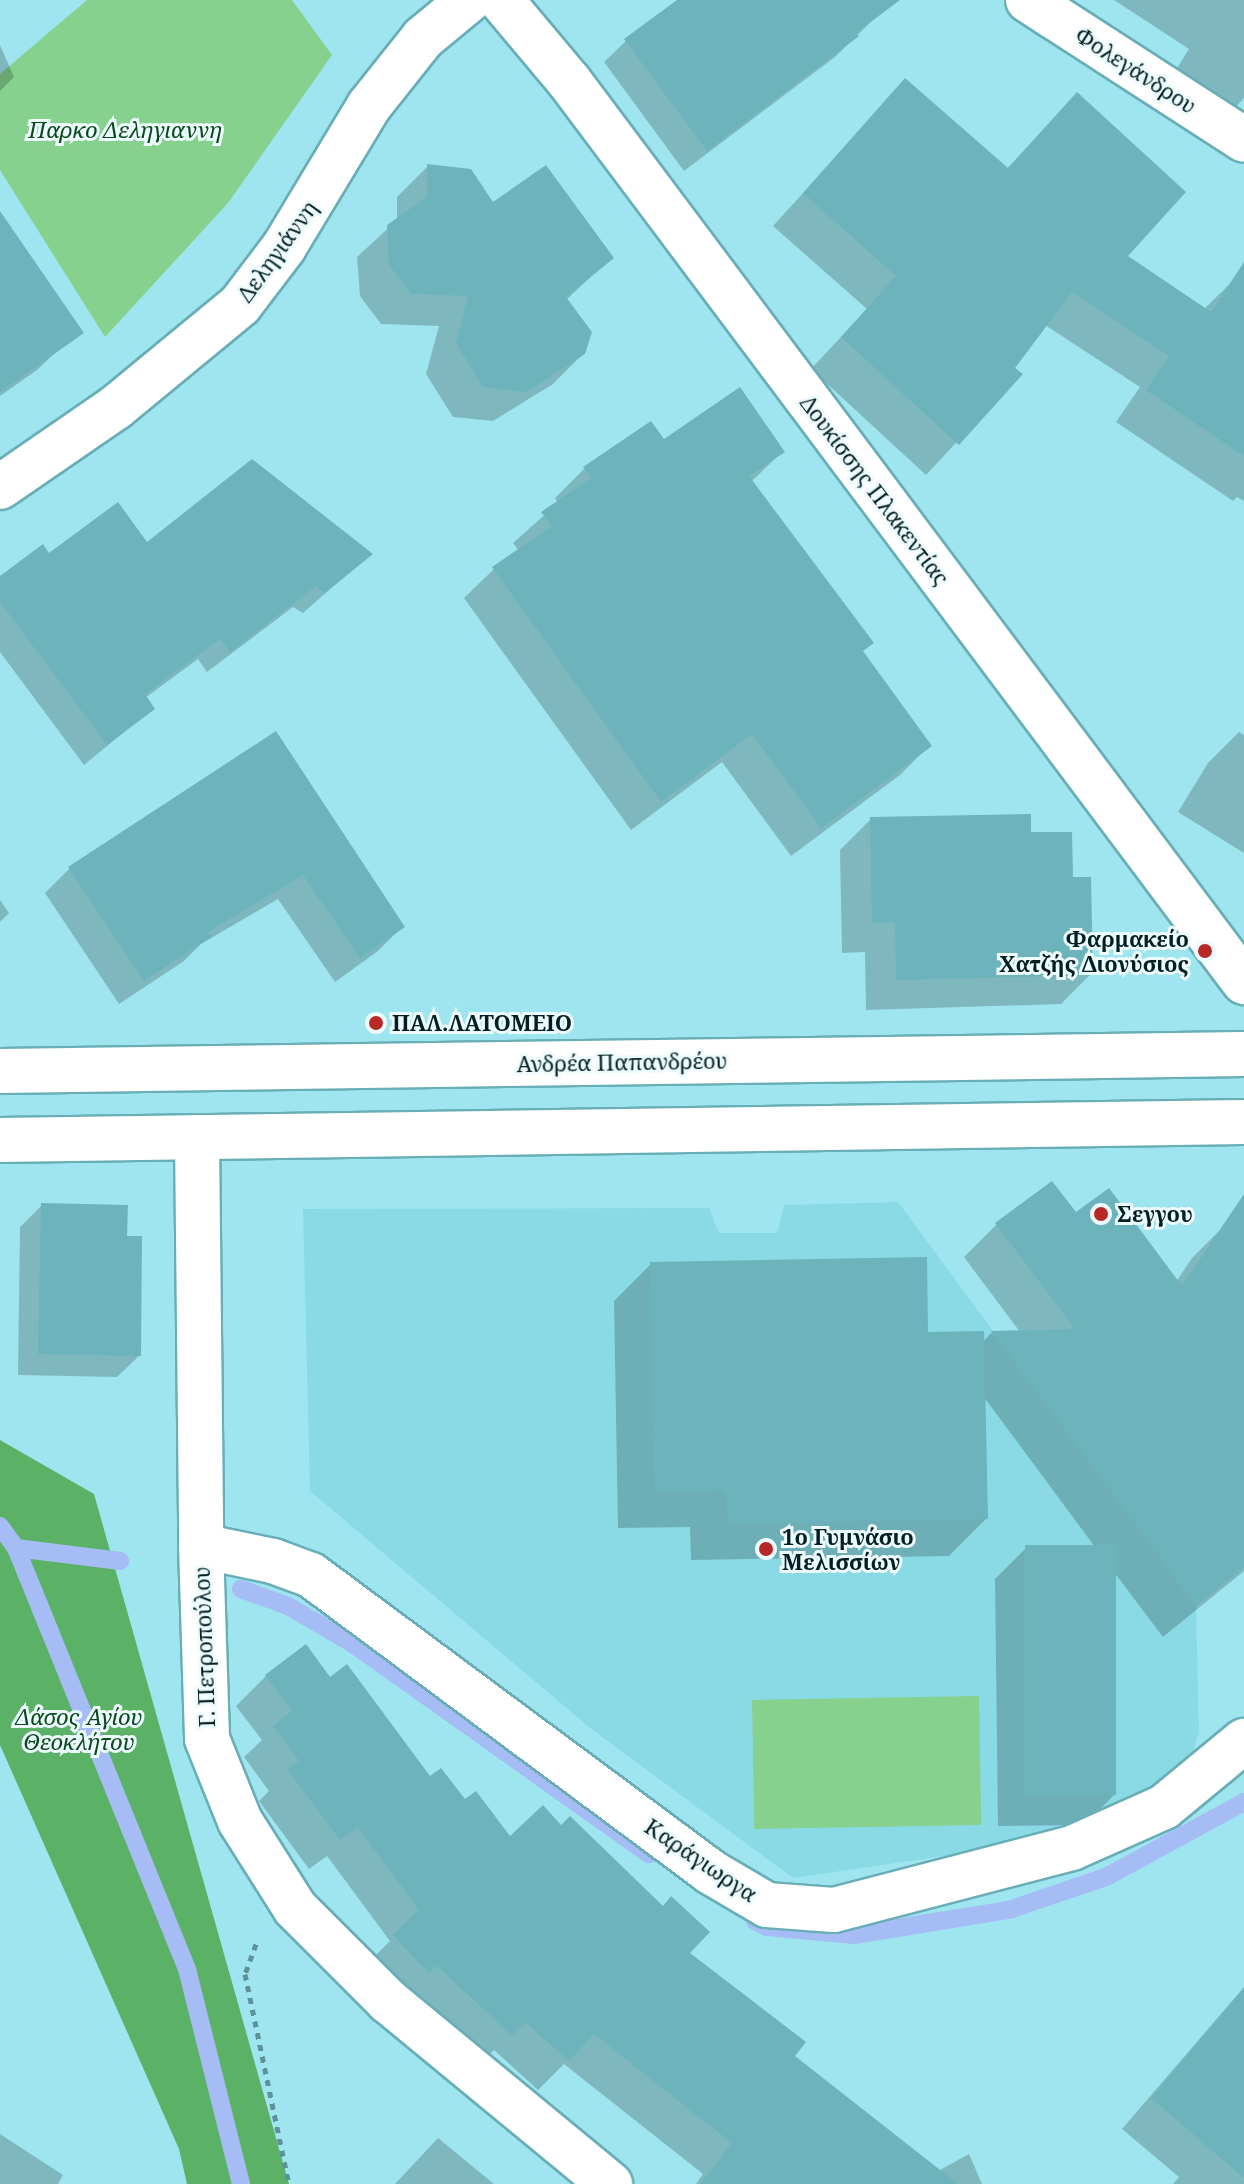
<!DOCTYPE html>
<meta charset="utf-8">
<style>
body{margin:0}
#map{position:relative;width:1244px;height:2184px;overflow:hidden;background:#9fe5ef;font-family:"Noto Serif",serif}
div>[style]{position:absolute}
.built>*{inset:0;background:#89dae5}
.green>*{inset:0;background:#86d18e;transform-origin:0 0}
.forest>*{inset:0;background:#5bb267}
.shadow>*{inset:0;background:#0003}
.stream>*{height:18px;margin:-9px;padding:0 9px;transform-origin:9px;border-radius:9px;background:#a5bcf4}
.building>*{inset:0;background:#6db3bc;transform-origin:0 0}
.path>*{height:5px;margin-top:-2.5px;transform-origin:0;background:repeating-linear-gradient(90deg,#5d9299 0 6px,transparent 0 12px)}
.roads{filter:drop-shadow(2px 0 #69aeb7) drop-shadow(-2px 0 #69aeb7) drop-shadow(0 2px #69aeb7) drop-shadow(0 -2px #69aeb7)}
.minor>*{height:44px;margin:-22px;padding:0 22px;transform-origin:22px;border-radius:22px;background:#fff}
.major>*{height:44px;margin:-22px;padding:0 22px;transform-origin:22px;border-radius:22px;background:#fff}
.dots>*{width:22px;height:22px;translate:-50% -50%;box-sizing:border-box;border:4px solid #eefbfd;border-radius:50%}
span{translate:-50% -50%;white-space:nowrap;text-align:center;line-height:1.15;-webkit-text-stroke:6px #eefbfd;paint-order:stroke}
.street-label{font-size:22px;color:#021f23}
.park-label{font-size:22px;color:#084a19;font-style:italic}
.poi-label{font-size:22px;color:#021f23;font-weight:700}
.right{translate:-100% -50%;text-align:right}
.left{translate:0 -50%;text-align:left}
</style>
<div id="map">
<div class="built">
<div style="clip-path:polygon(898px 1202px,1196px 1606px,1199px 1732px,1183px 1789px,1040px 1842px,793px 1878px,590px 1728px,310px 1491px,303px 1209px,709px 1208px,719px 1233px,777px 1233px,784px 1205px)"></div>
</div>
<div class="green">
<div style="clip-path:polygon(87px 0,292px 0,332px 55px,228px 203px,105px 337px,0 170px,0 74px)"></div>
<div style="left:979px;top:1696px;width:129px;height:227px;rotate:89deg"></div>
</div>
<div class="forest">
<div style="clip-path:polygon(0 1440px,94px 1494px,289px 2184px,187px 2184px,179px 2149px,0 1745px)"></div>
</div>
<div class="shadow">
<div style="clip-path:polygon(680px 0,874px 0,882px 11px,835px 57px,684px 171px,604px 62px,626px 41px)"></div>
<div style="clip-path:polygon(1114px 0,1244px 0,1244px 98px,1233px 110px,1174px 73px,1189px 49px)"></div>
<div style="clip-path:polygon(0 45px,14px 77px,0 91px)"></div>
<div style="clip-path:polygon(906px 80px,1006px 170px,1077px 94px,1125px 256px,1204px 309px,1244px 270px,1244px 501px,1237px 497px,1233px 501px,1116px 422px,1140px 387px,1045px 325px,1013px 368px,1020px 374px,926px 475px,811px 369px,867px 309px,773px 226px)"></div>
<div style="clip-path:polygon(428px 166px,492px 205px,611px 258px,566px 300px,584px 353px,553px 384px,493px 421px,453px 417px,426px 374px,439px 326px,381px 324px,360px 296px,357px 257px,397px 220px,397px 197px)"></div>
<div style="clip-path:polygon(0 283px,59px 349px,37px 370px,0 396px)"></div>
<div style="clip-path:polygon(663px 442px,782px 452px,751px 482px,861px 652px,930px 745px,900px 775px,791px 856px,722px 762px,631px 830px,464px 598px,494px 569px,519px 551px,513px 543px,558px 503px,555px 498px,584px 469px)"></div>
<div style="clip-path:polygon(147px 545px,370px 554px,303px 613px,293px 607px,207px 672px,198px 659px,145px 698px,152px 709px,84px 765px,0 652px,0 579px,49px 555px)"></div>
<div style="clip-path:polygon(1239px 732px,1244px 735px,1244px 853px,1178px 812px,1208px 763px)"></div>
<div style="clip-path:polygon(276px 733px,403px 926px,378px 951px,335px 982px,278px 899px,201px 944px,184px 961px,119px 1004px,45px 893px,69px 869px)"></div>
<div style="clip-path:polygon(871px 819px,1029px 835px,1071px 879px,1091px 974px,1061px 1004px,866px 1010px,865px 952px,842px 953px,840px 850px)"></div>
<div style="clip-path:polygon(0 900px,9px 913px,0 922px)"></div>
<div style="clip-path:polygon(42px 1205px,139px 1356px,117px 1377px,18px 1375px,20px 1227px)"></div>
<div style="clip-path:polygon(1076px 1215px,1176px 1282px,1192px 1258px,1225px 1225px,1244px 1220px,1244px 1571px,1163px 1637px,1114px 1572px,1115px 1794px,1084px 1825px,998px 1826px,995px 1579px,1026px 1548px,1095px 1547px,984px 1397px,986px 1519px,949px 1556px,691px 1560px,690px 1527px,618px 1528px,614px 1301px,651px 1264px,926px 1334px,983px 1342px,991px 1333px,1020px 1332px,964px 1257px,996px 1225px)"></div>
<div style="clip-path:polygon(305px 1647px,329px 1680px,430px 1779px,509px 1839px,688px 1953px,792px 2056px,938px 2171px,969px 2154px,982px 2184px,696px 2184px,703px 2174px,564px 2064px,538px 2090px,494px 2050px,481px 2063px,365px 1966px,390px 1941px,327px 1856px,309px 1869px,259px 1801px,269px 1791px,244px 1757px,262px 1740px,236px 1706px,266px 1676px)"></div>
<div style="clip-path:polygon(1244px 1987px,1244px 2184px,1173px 2184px,1179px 2177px,1122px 2129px)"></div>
<div style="clip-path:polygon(0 2134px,63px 2175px,58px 2184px,0 2184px)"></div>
<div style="clip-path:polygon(438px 2138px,494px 2184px,395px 2184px)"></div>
</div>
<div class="stream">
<div style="left:0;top:1526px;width:27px;rotate:54deg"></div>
<div style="left:16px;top:1548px;width:454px;rotate:67.9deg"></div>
<div style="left:187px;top:1969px;width:222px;rotate:75.9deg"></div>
<div style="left:16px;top:1548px;width:105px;rotate:7.1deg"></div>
<div style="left:241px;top:1589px;width:50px;rotate:19.9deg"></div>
<div style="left:288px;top:1606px;width:75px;rotate:30.3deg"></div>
<div style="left:353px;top:1644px;width:363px;rotate:35.4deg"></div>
<div style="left:755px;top:1921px;width:13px;rotate:27deg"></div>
<div style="left:767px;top:1927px;width:87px;rotate:5.3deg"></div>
<div style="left:854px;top:1935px;width:157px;rotate:-9.2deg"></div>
<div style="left:1009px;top:1910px;width:102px;rotate:-18.8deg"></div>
<div style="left:1106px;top:1877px;width:157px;rotate:-28.5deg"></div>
</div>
<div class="building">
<div style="clip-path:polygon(677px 0,900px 0,856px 33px,859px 36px,707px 151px,624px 39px)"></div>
<div style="clip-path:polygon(905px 78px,1008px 168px,1077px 92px,1186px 192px,1128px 256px,1211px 312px,1244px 262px,1244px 456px,1146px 390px,1169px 356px,1072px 292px,1015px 368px,1023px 374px,959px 445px,841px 337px,896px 276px,803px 193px)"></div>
<div style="clip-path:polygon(427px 164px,471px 169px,493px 202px,546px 165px,614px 258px,566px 297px,592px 332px,585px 354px,526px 392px,483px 387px,456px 343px,468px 296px,411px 294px,389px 265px,387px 225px,427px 197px)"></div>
<div style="clip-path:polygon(0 211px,84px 333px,0 392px)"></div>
<div style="clip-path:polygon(740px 387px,785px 452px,749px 476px,874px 643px,863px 651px,932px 746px,821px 828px,752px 734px,661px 802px,492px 567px,552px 526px,541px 512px,591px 478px,583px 467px,651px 421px,664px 439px)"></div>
<div style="clip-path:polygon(252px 459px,373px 554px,325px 593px,316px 586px,230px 652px,220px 639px,145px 694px,155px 709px,107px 745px,0 602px,0 576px,43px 544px,49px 553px,118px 502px,147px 542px)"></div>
<div style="clip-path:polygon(276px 731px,405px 927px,360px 958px,303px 875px,208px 932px,211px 937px,144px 981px,68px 867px)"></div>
<div style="clip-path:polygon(1031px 814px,1031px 832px,1072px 832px,1073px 877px,1091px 877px,1093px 975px,896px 980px,895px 922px,872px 923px,870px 817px)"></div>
<div style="clip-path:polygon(1052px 1181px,1076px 1212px,1109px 1188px,1182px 1286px,1244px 1194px,1244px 1567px,1196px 1606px,991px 1331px,1075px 1329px,995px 1223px)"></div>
<div style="clip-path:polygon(41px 1203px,128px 1205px,127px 1236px,142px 1236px,141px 1356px,38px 1354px)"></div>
<div style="clip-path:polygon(927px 1257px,928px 1332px,984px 1331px,988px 1519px,727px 1524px,726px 1490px,654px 1492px,650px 1262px)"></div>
<div style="left:1116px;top:1545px;width:250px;height:91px;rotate:90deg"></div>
<div style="clip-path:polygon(306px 1644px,330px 1677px,347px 1664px,430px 1776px,441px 1768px,465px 1799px,476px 1791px,510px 1836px,543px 1805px,561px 1825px,570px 1816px,663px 1906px,671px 1896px,710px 1932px,690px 1953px,806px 2042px,795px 2056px,958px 2184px,700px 2184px,732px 2143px,594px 2034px,569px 2061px,525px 2022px,512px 2035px,437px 1966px,429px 1973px,393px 1935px,419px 1910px,358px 1827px,340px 1840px,287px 1769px,299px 1761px,273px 1726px,292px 1711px,265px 1675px)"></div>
<div style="clip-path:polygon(1244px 1988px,1244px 2178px,1151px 2098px)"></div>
</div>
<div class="path">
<div style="left:256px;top:1944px;width:32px;rotate:110deg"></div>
<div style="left:245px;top:1974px;width:215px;rotate:78.2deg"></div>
</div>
<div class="roads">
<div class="minor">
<div style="left:501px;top:0;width:106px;rotate:50deg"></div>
<div style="left:569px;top:81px;width:1126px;rotate:53.16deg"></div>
<div style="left:1028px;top:0;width:257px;rotate:32.9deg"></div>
<div style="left:0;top:487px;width:140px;rotate:-34.5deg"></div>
<div style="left:115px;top:408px;width:162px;rotate:-39.5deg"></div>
<div style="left:240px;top:305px;width:73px;rotate:-52.8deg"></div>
<div style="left:284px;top:247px;width:165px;rotate:-58.9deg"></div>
<div style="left:369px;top:106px;width:87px;rotate:-51.5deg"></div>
<div style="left:423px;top:38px;width:60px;rotate:-39.6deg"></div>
<div style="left:197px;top:1137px;width:409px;rotate:89.4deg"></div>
<div style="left:201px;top:1546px;width:193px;rotate:88.2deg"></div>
<div style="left:207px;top:1739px;width:88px;rotate:68.1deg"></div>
<div style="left:240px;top:1821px;width:103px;rotate:57.7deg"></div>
<div style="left:295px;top:1908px;width:132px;rotate:45deg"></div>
<div style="left:388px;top:2001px;width:288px;rotate:39.5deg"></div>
<div style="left:201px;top:1546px;width:74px;rotate:11.8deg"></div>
<div style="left:273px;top:1561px;width:40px;rotate:20.2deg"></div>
<div style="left:311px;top:1575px;width:496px;rotate:36.6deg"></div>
<div style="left:709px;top:1871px;width:67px;rotate:30.4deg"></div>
<div style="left:767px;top:1905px;width:67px;rotate:4.3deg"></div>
<div style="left:834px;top:1910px;width:246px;rotate:-14.6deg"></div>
<div style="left:1072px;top:1848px;width:101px;rotate:-24deg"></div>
<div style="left:1164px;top:1807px;width:104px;rotate:-39.5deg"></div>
</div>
<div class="major">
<div style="left:0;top:1071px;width:1244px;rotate:-0.78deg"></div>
<div style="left:0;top:1140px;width:1244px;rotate:-0.83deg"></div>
</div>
</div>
<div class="dots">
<div style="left:1205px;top:951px;background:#b72826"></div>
<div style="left:376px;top:1023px;background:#b72826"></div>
<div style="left:1101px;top:1214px;background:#b72826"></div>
<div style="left:766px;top:1549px;background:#b72826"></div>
</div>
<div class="street-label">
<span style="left:1136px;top:70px;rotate:33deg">Φολεγάνδρου</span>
<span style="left:277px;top:251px;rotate:-54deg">Δεληγιάννη</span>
<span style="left:875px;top:490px;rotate:53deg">Δουκίσσης Πλακεντίας</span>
<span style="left:622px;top:1062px;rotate:-1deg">Ανδρέα Παπανδρέου</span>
<span style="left:204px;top:1647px;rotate:-92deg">Γ. Πετροπούλου</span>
<span style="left:701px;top:1860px;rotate:34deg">Καράγιωργα</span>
</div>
<div class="park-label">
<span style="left:125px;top:130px">Παρκο Δεληγιαννη</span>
<span style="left:79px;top:1729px">Δάσος Αγίου<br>Θεοκλήτου</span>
</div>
<div class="poi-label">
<span class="right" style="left:1189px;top:951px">Φαρμακείο<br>Χατζής Διονύσιος</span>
<span class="left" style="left:392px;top:1023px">ΠΑΛ.ΛΑΤΟΜΕΙΟ</span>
<span class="left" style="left:1117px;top:1214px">Σεγγου</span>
<span class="left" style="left:782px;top:1549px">1ο Γυμνάσιο<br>Μελισσίων</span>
</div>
</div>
